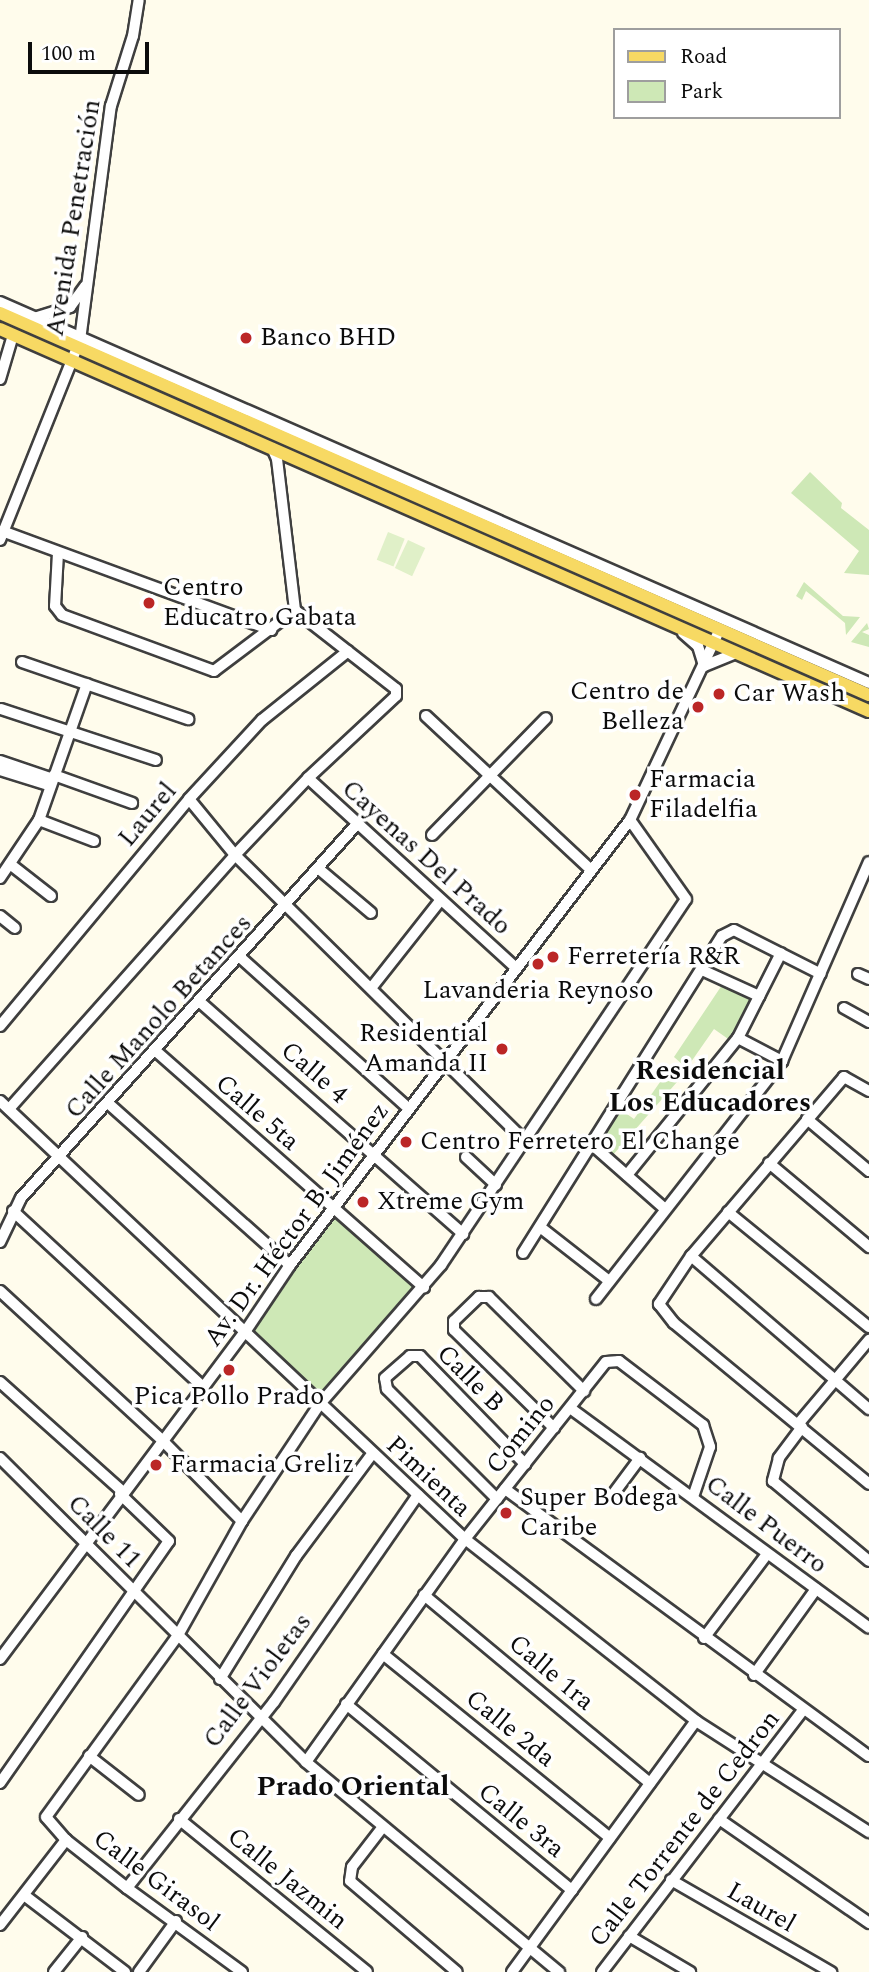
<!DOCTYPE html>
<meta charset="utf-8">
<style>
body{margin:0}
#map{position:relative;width:869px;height:1972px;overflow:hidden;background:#fffcec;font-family:Spectral,serif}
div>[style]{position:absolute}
.green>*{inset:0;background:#cee8b6}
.pitch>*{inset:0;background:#e0f0c8;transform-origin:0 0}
.roads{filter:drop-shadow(2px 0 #3f3f3f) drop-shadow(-2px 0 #3f3f3f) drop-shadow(0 2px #3f3f3f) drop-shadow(0 -2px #3f3f3f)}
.minor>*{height:10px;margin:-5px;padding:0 5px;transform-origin:5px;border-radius:5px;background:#fff}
.major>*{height:12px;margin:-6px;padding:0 6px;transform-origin:6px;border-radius:6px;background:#f7d963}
.dots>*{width:19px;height:19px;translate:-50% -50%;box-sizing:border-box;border:4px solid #fff;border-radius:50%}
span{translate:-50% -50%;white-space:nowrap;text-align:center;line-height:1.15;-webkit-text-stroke:7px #fff;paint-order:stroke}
.street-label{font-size:26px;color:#0c0c0c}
.poi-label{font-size:26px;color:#0c0c0c}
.left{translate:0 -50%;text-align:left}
.right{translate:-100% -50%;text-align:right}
.neighbourhood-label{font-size:28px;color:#0c0c0c;font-weight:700}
.legend{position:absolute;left:613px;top:28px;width:228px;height:91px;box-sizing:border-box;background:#fff;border:2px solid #9e9e9e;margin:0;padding:9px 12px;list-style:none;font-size:21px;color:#0c0c0c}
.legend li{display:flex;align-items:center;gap:14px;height:35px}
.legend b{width:35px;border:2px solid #9e9e9e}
.scale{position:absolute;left:28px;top:42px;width:121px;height:32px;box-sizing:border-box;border:4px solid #0c0c0c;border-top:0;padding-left:9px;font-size:21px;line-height:24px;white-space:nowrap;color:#0c0c0c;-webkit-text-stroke:5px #fff;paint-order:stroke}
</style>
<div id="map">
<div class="green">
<div style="clip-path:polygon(810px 472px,842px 503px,841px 508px,869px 530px,869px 575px,844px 573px,859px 551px,791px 493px)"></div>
<div style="clip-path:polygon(804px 582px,843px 616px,860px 617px,846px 635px,845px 623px,816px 599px,806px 591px,802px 600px,796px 596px)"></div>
<div style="clip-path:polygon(867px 623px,869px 629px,862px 632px,869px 635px,869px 647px,851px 642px)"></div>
<div style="clip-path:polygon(722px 985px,752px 998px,740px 1029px,731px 1041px,714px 1029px,677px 1082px,612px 1156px,595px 1142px,617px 1107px,634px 1119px,665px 1075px,672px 1078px,682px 1064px,674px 1057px)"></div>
<div style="clip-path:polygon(334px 1215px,421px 1284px,319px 1396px,247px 1329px)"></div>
</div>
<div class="pitch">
<div style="left:388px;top:532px;width:18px;height:30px;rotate:22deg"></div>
<div style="left:408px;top:540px;width:19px;height:31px;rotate:25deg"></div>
</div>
<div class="roads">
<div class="minor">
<div style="left:0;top:302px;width:949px;rotate:23.67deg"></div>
<div style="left:34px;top:318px;width:38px;rotate:-17deg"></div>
<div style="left:70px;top:307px;width:26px;rotate:-54deg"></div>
<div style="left:0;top:379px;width:46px;rotate:-73.5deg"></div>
<div style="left:2px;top:531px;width:287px;rotate:20.2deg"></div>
<div style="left:0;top:540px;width:215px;rotate:-68.2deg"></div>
<div style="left:80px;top:340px;width:236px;rotate:-82.5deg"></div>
<div style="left:111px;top:106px;width:73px;rotate:-72.6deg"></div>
<div style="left:133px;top:36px;width:36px;rotate:-81deg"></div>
<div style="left:58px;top:553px;width:53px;rotate:93.2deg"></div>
<div style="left:55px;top:606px;width:11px;rotate:52deg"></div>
<div style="left:62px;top:615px;width:162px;rotate:20.2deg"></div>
<div style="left:214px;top:671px;width:101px;rotate:-37deg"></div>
<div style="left:683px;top:633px;width:20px;rotate:41deg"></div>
<div style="left:698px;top:646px;width:21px;rotate:73deg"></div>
<div style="left:704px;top:666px;width:35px;rotate:-22deg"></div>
<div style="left:22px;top:662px;width:176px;rotate:19deg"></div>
<div style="left:1px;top:709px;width:163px;rotate:18.2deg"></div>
<div style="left:426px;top:716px;width:226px;rotate:43deg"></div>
<div style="left:0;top:761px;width:56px;rotate:18.8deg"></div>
<div style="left:0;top:770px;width:53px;rotate:17.4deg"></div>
<div style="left:54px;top:775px;width:83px;rotate:19.7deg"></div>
<div style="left:308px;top:778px;width:282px;rotate:42.4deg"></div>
<div style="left:189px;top:799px;width:72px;rotate:50.6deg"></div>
<div style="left:235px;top:855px;width:407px;rotate:44.6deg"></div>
<div style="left:39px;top:820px;width:59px;rotate:20.9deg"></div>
<div style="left:432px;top:835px;width:163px;rotate:-45.7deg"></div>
<div style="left:10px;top:864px;width:52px;rotate:38deg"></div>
<div style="left:319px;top:869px;width:68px;rotate:40.2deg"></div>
<div style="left:0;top:878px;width:70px;rotate:-56.1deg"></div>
<div style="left:39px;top:820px;width:144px;rotate:-70.6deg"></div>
<div style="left:0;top:916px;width:19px;rotate:39deg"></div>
<div style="left:241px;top:958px;width:226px;rotate:41.9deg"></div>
<div style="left:702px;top:970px;width:63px;rotate:24.5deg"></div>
<div style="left:858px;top:974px;width:12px;rotate:24deg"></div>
<div style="left:372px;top:987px;width:110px;rotate:-51.7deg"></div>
<div style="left:200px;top:1002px;width:351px;rotate:41.4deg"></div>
<div style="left:844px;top:1008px;width:29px;rotate:29deg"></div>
<div style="left:0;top:1026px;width:295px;rotate:-50.2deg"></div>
<div style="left:189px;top:799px;width:108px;rotate:-47.3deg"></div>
<div style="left:262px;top:720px;width:110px;rotate:-38.7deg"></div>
<div style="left:738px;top:1038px;width:50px;rotate:27.6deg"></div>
<div style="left:157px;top:1052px;width:356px;rotate:41.4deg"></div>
<div style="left:869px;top:1091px;width:29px;rotate:-151deg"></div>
<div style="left:844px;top:1077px;width:235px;rotate:130.5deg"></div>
<div style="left:691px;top:1256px;width:58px;rotate:123.7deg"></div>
<div style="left:659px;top:1304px;width:24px;rotate:52deg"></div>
<div style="left:674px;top:1323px;width:253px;rotate:39.5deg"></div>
<div style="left:0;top:1101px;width:639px;rotate:43.29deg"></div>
<div style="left:465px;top:1539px;width:294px;rotate:38.2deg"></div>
<div style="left:696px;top:1721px;width:206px;rotate:32.7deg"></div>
<div style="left:109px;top:1104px;width:242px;rotate:41.7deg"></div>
<div style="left:9px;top:1109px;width:340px;rotate:-48.3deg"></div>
<div style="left:235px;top:855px;width:106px;rotate:-46.5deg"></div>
<div style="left:308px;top:778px;width:120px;rotate:-43deg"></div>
<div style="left:396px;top:696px;width:7px;rotate:-90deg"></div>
<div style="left:396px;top:689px;width:128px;rotate:-142deg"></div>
<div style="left:295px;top:610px;width:152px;rotate:-96.8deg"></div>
<div style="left:277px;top:459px;width:12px;rotate:-114deg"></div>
<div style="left:807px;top:1119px;width:81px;rotate:40deg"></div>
<div style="left:589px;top:1142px;width:101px;rotate:41.4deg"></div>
<div style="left:466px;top:1157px;width:41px;rotate:43deg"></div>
<div style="left:769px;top:1163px;width:131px;rotate:40deg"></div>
<div style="left:627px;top:1175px;width:176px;rotate:-51deg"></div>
<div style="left:738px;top:1038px;width:95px;rotate:-63.2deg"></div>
<div style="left:13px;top:1211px;width:259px;rotate:42.8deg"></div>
<div style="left:728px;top:1212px;width:182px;rotate:39.2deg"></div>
<div style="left:540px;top:1227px;width:88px;rotate:38deg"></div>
<div style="left:0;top:1242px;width:49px;rotate:-64.5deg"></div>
<div style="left:21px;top:1198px;width:503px;rotate:-48.06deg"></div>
<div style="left:523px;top:1253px;width:374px;rotate:-57.9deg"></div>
<div style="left:722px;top:936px;width:13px;rotate:-27deg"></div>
<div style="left:734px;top:930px;width:97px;rotate:26.8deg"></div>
<div style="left:691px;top:1256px;width:235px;rotate:40.7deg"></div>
<div style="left:0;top:1291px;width:220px;rotate:42.6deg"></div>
<div style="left:162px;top:1440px;width:114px;rotate:45.4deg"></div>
<div style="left:596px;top:1299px;width:302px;rotate:-52deg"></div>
<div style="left:782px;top:1061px;width:217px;rotate:-66.4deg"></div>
<div style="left:0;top:1382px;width:164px;rotate:41.8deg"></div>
<div style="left:570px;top:1408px;width:371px;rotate:36.3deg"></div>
<div style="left:799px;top:1423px;width:109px;rotate:-49.9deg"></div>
<div style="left:802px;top:1427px;width:39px;rotate:127deg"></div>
<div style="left:779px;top:1458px;width:24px;rotate:105deg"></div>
<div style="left:773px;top:1481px;width:125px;rotate:39.8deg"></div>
<div style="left:554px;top:1428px;width:140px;rotate:-135.6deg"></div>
<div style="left:454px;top:1330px;width:9px;rotate:-90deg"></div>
<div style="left:454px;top:1321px;width:35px;rotate:-44deg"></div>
<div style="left:479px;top:1297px;width:10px"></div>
<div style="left:489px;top:1297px;width:134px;rotate:44.7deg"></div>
<div style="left:0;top:1458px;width:431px;rotate:44.8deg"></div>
<div style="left:306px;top:1762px;width:329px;rotate:39.7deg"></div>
<div style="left:505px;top:1489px;width:451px;rotate:36.3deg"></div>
<div style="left:611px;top:1497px;width:49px;rotate:-53.4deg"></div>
<div style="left:497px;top:1499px;width:156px;rotate:-135deg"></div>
<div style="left:387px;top:1389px;width:11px;rotate:-100deg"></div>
<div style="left:385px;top:1378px;width:33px;rotate:-41deg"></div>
<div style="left:410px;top:1356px;width:10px"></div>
<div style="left:420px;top:1356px;width:151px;rotate:45.8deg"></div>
<div style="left:424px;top:1595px;width:294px;rotate:39.8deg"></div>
<div style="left:704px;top:1638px;width:105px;rotate:-53.1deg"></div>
<div style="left:383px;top:1654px;width:292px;rotate:39deg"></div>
<div style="left:0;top:1659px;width:409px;rotate:-53.2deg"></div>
<div style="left:245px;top:1332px;width:81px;rotate:-56.1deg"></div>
<div style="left:290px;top:1265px;width:560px;rotate:-52.62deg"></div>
<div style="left:630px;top:820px;width:211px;rotate:-64.8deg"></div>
<div style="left:754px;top:1675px;width:106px;rotate:-54.2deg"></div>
<div style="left:220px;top:1679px;width:145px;rotate:-58.3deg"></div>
<div style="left:296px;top:1556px;width:127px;rotate:-53.3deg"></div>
<div style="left:346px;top:1704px;width:293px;rotate:39.5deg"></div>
<div style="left:89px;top:1756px;width:63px;rotate:38deg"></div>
<div style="left:306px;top:1762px;width:274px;rotate:-54.5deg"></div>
<div style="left:465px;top:1539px;width:226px;rotate:-51.5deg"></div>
<div style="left:606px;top:1362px;width:13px;rotate:-4deg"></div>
<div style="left:619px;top:1361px;width:106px;rotate:37.3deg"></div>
<div style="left:703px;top:1425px;width:23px;rotate:72deg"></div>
<div style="left:710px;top:1447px;width:53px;rotate:108.8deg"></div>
<div style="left:0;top:1783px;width:295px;rotate:-55.1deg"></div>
<div style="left:169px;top:1541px;width:68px;rotate:-136.2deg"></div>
<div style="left:179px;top:1819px;width:242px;rotate:39.1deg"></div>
<div style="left:719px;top:1819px;width:183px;rotate:34.7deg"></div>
<div style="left:382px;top:1828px;width:49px;rotate:127.6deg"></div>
<div style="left:352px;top:1867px;width:14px;rotate:98deg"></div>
<div style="left:350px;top:1881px;width:140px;rotate:40.4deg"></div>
<div style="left:671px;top:1880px;width:185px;rotate:29.9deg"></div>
<div style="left:127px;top:1888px;width:237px;rotate:-51.7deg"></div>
<div style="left:274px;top:1702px;width:252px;rotate:-55.2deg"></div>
<div style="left:24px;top:1895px;width:127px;rotate:37.3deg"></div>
<div style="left:0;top:1925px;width:108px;rotate:-52.2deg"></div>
<div style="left:629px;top:1936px;width:71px;rotate:30.5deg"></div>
<div style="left:54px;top:1972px;width:45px;rotate:-51.3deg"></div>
<div style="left:139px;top:1972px;width:63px;rotate:-54deg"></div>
<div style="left:242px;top:1972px;width:142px;rotate:-143.9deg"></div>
<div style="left:127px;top:1888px;width:78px;rotate:-141.8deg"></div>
<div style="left:66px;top:1840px;width:30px;rotate:-131deg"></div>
<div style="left:46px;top:1817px;width:223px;rotate:-54deg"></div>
<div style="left:177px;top:1637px;width:133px;rotate:-60.7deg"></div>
<div style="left:242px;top:1521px;width:139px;rotate:-56.4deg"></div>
<div style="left:319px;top:1405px;width:186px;rotate:-48.9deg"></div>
<div style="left:441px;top:1265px;width:440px;rotate:-56.2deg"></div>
<div style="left:686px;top:899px;width:97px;rotate:-125.3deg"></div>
<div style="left:512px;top:1972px;width:311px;rotate:-53.8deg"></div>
<div style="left:602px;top:1972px;width:329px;rotate:-52.5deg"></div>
</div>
<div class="major">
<div style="left:0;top:313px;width:949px;rotate:23.73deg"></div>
<div style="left:0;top:329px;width:949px;rotate:23.73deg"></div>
</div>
</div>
<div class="dots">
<div style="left:246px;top:338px;background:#bb2627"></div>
<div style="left:149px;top:603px;background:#bb2627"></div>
<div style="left:719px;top:694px;background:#bb2627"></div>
<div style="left:698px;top:707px;background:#bb2627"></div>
<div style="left:635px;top:795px;background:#bb2627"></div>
<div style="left:553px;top:957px;background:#bb2627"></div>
<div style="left:538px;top:964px;background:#bb2627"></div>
<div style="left:502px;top:1049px;background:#bb2627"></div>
<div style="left:406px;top:1142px;background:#bb2627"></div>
<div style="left:363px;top:1202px;background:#bb2627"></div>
<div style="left:229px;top:1370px;background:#bb2627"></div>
<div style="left:156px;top:1465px;background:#bb2627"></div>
<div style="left:506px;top:1513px;background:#bb2627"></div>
</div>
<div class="street-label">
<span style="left:74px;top:218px;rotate:-81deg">Avenida Penetración</span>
<span style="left:148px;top:815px;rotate:-50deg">Laurel</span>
<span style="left:426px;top:858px;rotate:42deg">Cayenas Del Prado</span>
<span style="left:159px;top:1017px;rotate:-48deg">Calle Manolo Betances</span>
<span style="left:314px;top:1073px;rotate:41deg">Calle 4</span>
<span style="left:257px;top:1113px;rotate:41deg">Calle 5ta</span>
<span style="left:297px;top:1225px;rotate:-54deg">Av. Dr. Héctor B. Jiménez</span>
<span style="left:470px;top:1379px;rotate:45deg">Calle B</span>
<span style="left:521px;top:1435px;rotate:-51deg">Comino</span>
<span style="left:428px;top:1477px;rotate:43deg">Pimienta</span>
<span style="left:766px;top:1525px;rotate:37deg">Calle Puerro</span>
<span style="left:104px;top:1532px;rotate:45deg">Calle 11</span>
<span style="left:551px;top:1673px;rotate:40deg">Calle 1ra</span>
<span style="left:258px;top:1681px;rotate:-53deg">Calle Violetas</span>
<span style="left:510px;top:1729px;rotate:39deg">Calle 2da</span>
<span style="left:521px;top:1821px;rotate:39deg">Calle 3ra</span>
<span style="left:685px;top:1829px;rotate:-52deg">Calle Torrente de Cedron</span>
<span style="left:287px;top:1879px;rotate:39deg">Calle Jazmin</span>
<span style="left:156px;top:1881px;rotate:37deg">Calle Girasol</span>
<span style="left:761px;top:1908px;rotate:30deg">Laurel</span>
</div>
<div class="poi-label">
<span class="left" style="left:260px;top:338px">Banco BHD</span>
<span class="left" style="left:163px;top:603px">Centro<br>Educatro Gabata</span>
<span class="right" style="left:684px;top:707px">Centro de<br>Belleza</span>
<span class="left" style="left:733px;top:694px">Car Wash</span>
<span class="left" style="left:649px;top:795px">Farmacia<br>Filadelfia</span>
<span class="left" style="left:567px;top:957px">Ferretería R&amp;R</span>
<span style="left:538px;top:991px">Lavanderia Reynoso</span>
<span class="right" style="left:488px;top:1049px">Residential<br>Amanda II</span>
<span class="left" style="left:420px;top:1142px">Centro Ferretero El Change</span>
<span class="left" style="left:377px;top:1202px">Xtreme Gym</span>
<span style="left:229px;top:1397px">Pica Pollo Prado</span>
<span class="left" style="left:170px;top:1465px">Farmacia Greliz</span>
<span class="left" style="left:520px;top:1513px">Super Bodega<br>Caribe</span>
</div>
<div class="neighbourhood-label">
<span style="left:710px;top:1087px">Residencial<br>Los Educadores</span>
<span style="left:353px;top:1787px">Prado Oriental</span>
</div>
<ul class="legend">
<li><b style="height:9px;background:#f7d963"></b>Road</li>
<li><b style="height:19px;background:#cee8b6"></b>Park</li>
</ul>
<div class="scale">100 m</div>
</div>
